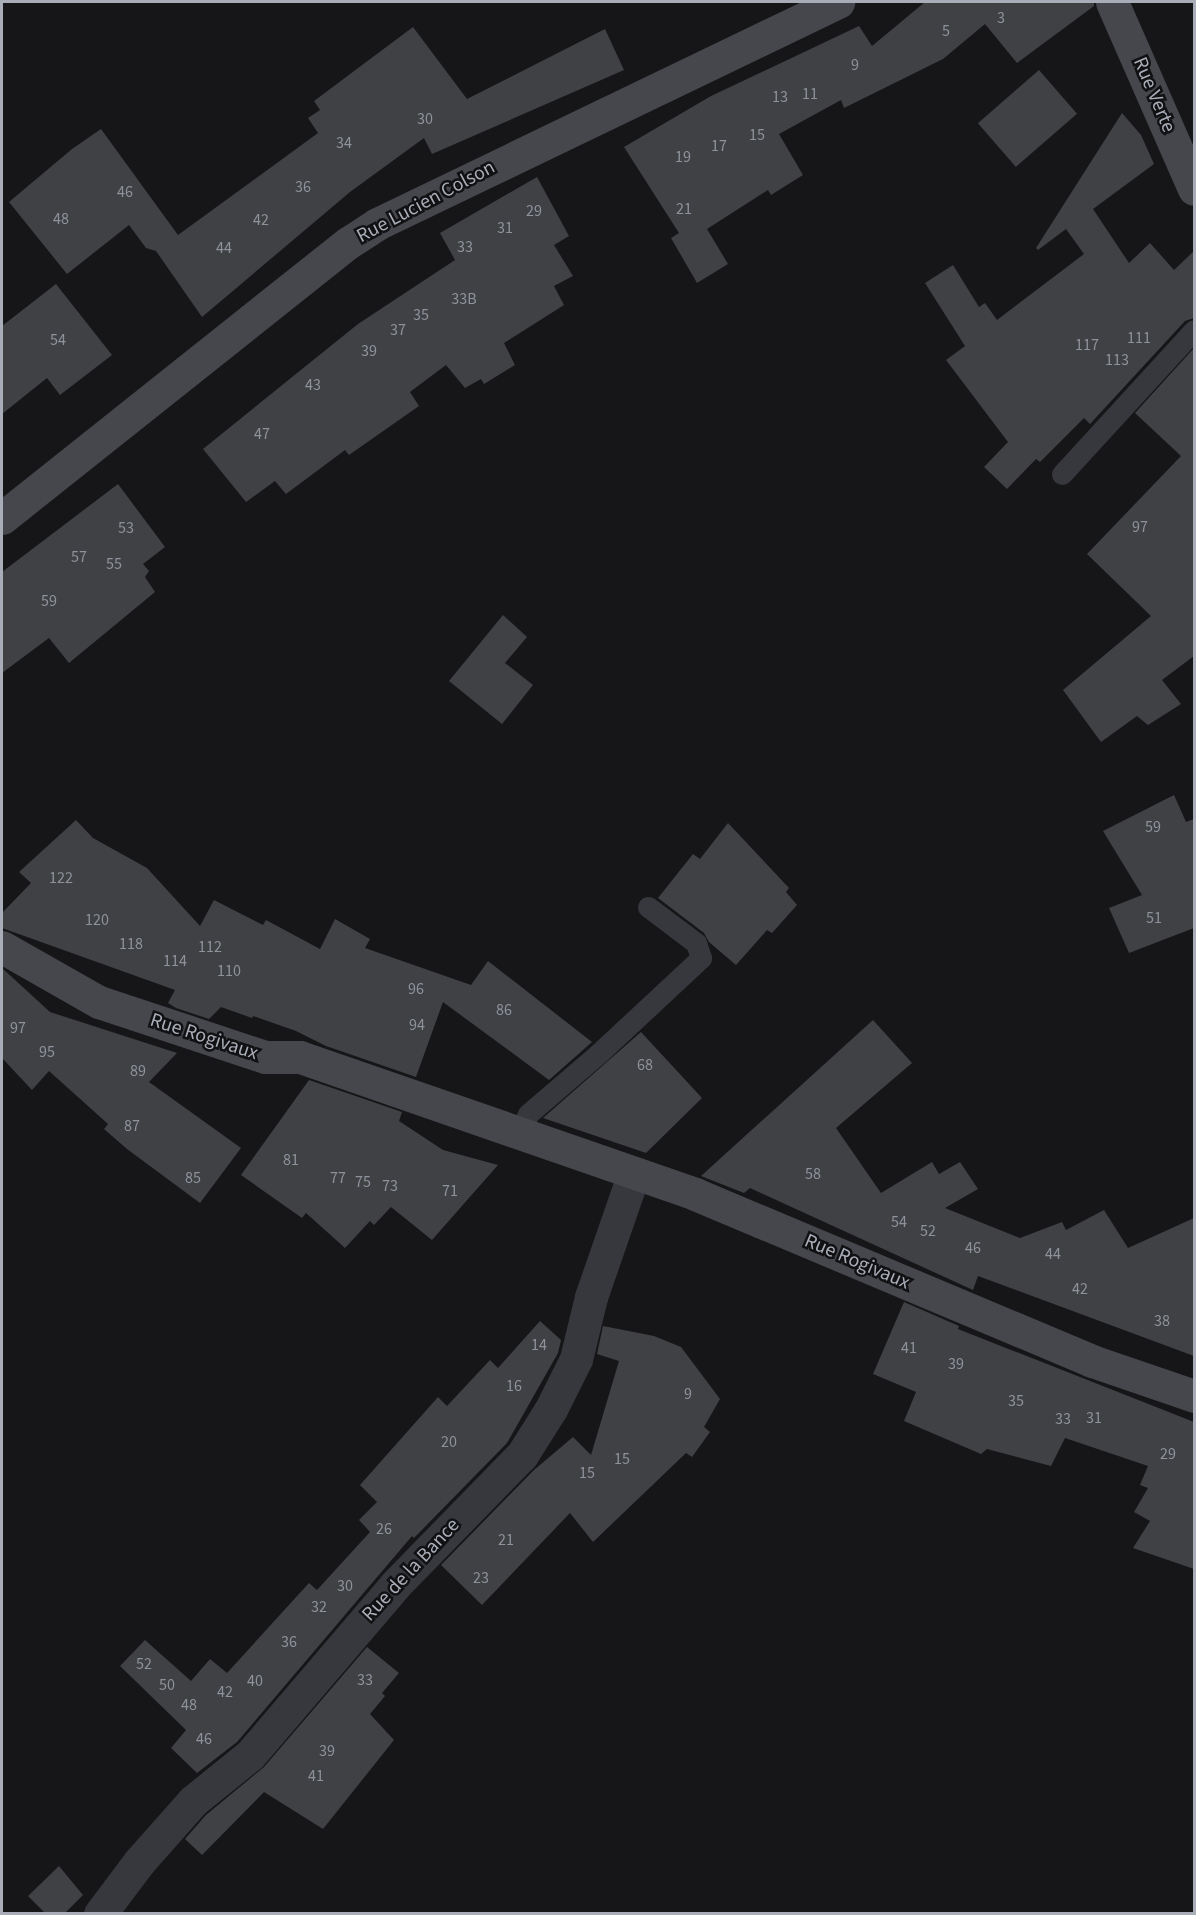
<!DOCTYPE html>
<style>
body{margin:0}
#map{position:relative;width:1196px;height:1915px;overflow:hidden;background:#161618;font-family:"Source Sans 3",sans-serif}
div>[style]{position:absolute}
.building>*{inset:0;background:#404145;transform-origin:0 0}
.lane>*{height:21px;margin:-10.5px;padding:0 10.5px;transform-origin:10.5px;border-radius:10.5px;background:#37383d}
.street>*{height:33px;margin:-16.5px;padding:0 16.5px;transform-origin:16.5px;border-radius:16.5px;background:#37383d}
.secondary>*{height:33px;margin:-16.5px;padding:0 16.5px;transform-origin:16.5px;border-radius:16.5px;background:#45474d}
span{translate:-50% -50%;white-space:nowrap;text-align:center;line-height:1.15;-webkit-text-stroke:5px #111113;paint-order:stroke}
.number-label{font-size:16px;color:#8e929b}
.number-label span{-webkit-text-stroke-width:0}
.street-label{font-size:20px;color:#a8adb8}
.frame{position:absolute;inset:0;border:3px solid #a8adb8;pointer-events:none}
</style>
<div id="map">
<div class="building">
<div style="clip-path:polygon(925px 2px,1094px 2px,1094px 6px,1017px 63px,985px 24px,943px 59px,844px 108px,841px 100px,779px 134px,803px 175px,771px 195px,768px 190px,707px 229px,728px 264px,697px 283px,671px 238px,679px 233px,624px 147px,711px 96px,859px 26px,872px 46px)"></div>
<div style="clip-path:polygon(413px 27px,467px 99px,605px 29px,624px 70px,432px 154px,424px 138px,350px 192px,202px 317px,156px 251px,146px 248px,129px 225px,67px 274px,9px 202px,72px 149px,101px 129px,178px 235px,318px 133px,308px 118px,320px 110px,314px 101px)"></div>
<div style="left:1039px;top:70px;width:58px;height:81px;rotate:49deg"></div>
<div style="clip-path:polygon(1122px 113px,1141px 135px,1154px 164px,1093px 209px,1129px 263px,1150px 243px,1174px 270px,1194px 251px,1194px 318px,1185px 321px,1090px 424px,1084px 418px,1040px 462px,1036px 459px,1007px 489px,984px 467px,1008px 442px,946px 360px,965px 346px,925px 283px,953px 265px,979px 307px,985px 303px,997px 320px,1084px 254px,1066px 229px,1038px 250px,1036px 248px)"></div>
<div style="clip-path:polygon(537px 177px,569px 236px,554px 245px,573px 276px,554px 286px,564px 305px,504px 343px,515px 365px,484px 384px,481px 379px,465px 388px,446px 365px,410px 392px,419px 406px,349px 455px,345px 450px,286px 494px,275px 481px,246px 502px,203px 449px,358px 324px,455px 260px,440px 233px)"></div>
<div style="clip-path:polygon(56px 284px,112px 355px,60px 395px,47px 378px,2px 414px,2px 326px)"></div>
<div style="clip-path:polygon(1194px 348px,1194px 656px,1162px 680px,1181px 704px,1148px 725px,1137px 716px,1101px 742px,1063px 690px,1151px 616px,1087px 554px,1181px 456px,1135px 413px)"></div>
<div style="clip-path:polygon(118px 484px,165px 547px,143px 564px,149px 571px,145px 577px,155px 592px,69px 663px,49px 638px,2px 673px,2px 572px)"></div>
<div style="clip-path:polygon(503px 615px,527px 637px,505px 663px,533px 685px,502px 724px,449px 681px)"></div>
<div style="clip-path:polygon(1174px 795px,1186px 822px,1194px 819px,1194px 928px,1129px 953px,1109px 908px,1142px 895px,1103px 831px)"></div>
<div style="clip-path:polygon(76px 820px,93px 838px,147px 868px,200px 926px,214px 900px,263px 925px,266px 920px,320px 949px,335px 919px,370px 939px,365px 948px,471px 985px,488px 961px,592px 1042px,549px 1080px,443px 1002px,416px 1077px,326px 1046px,296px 1031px,253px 1016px,252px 1018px,221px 1007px,209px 1019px,176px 1008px,168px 1003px,175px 990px,2px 928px,2px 913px,31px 883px,19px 872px)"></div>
<div style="clip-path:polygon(728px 823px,789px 888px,786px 892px,797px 905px,772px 933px,767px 930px,736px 965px,709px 942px,704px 933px,658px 898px,693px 854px,700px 859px)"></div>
<div style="clip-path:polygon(2px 968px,50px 1012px,177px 1053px,149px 1082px,241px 1148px,200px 1203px,127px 1149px,104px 1129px,108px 1124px,49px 1071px,32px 1090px,2px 1058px)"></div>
<div style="clip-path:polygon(873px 1020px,912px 1063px,836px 1128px,881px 1193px,932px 1162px,939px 1174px,960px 1162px,978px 1189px,945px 1208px,1020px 1238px,1062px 1222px,1066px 1230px,1104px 1210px,1128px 1248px,1194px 1218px,1194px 1356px,978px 1276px,973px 1290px,750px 1188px,744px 1193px,701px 1176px)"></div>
<div style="clip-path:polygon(641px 1032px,702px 1098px,646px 1153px,543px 1118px)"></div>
<div style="clip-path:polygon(309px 1080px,402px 1112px,399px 1121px,443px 1150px,498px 1165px,432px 1240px,391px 1207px,374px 1225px,370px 1221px,345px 1248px,306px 1213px,302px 1218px,241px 1175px)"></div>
<div style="clip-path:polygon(904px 1302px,959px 1326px,958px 1329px,1194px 1422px,1194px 1569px,1133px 1548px,1150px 1521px,1134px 1512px,1148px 1488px,1140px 1485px,1148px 1466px,1065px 1438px,1051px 1466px,987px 1449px,981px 1454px,904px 1421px,916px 1392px,873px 1374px)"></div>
<div style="clip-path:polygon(540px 1321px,561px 1340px,558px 1353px,507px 1443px,414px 1538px,412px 1536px,237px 1742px,197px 1773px,171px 1748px,186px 1730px,120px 1666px,145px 1640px,191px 1681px,210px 1659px,227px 1673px,309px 1583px,317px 1590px,370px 1532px,359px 1520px,377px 1502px,360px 1485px,438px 1397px,447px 1406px,490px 1360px,498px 1368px)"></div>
<div style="clip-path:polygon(603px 1326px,654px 1336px,681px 1347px,720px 1399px,704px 1427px,710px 1432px,692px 1457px,686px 1453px,593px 1542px,570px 1513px,482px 1605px,441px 1565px,534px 1470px,573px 1437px,591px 1455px,619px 1361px,597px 1354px)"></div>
<div style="clip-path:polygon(367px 1647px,399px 1673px,382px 1693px,385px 1696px,370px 1714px,394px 1740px,323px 1829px,264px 1792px,202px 1855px,185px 1839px,206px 1815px,264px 1767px)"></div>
<div style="clip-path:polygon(59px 1866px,83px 1895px,64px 1914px,46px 1914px,28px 1896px)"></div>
</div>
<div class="lane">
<div style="left:1062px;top:474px;width:195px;rotate:-47.5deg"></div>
<div style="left:518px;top:1134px;width:22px;rotate:-63deg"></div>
<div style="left:528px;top:1114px;width:92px;rotate:-40.6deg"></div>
<div style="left:598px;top:1054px;width:141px;rotate:-43deg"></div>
<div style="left:701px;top:958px;width:16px;rotate:-108deg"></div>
<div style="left:696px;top:943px;width:60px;rotate:-143.1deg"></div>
</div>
<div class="street">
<div style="left:100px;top:1914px;width:65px;rotate:-53.1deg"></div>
<div style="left:139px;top:1862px;width:81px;rotate:-48.5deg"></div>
<div style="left:193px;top:1801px;width:73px;rotate:-38.9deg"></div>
<div style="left:250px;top:1755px;width:223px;rotate:-49.5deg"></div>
<div style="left:395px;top:1585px;width:182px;rotate:-45.7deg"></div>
<div style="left:522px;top:1455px;width:54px;rotate:-57.8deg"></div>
<div style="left:551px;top:1409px;width:56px;rotate:-63.4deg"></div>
<div style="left:576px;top:1359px;width:64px;rotate:-76.4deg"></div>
<div style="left:591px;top:1297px;width:131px;rotate:-70.9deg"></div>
</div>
<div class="secondary">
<div style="left:1112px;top:2px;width:204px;rotate:66.3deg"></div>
<div style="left:2px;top:518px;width:442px;rotate:-38.5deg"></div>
<div style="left:348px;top:243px;width:35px;rotate:-33deg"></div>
<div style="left:377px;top:224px;width:512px;rotate:-25.71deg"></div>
<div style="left:2px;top:947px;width:112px;rotate:29.6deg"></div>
<div style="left:99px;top:1002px;width:175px;rotate:18.3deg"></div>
<div style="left:265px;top:1057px;width:35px"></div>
<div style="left:300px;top:1057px;width:418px;rotate:19.1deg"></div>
<div style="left:695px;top:1194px;width:431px;rotate:22.8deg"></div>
<div style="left:1092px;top:1361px;width:108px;rotate:18.9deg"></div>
</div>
<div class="number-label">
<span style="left:1001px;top:18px">3</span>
<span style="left:946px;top:31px">5</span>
<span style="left:855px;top:65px">9</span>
<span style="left:810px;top:94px">11</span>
<span style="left:780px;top:97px">13</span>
<span style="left:425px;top:119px">30</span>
<span style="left:757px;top:135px">15</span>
<span style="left:344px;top:143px">34</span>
<span style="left:719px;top:146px">17</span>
<span style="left:683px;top:157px">19</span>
<span style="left:303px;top:187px">36</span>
<span style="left:125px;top:192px">46</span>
<span style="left:684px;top:209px">21</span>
<span style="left:534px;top:211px">29</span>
<span style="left:61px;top:219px">48</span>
<span style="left:261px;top:220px">42</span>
<span style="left:505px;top:228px">31</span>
<span style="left:465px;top:247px">33</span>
<span style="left:224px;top:248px">44</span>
<span style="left:464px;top:299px">33B</span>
<span style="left:421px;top:315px">35</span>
<span style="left:398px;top:330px">37</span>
<span style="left:1139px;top:338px">111</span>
<span style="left:58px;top:340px">54</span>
<span style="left:1087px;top:345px">117</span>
<span style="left:369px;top:351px">39</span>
<span style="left:1117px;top:360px">113</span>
<span style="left:313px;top:385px">43</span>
<span style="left:262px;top:434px">47</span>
<span style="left:1140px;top:527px">97</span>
<span style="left:126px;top:528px">53</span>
<span style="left:79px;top:557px">57</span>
<span style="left:114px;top:564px">55</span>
<span style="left:49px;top:601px">59</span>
<span style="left:1153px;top:827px">59</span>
<span style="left:61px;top:878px">122</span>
<span style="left:1154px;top:918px">51</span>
<span style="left:97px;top:920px">120</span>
<span style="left:131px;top:944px">118</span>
<span style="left:210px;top:947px">112</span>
<span style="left:175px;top:961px">114</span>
<span style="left:229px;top:971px">110</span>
<span style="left:416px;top:989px">96</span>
<span style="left:504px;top:1010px">86</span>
<span style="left:417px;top:1025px">94</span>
<span style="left:18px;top:1028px">97</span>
<span style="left:47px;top:1052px">95</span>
<span style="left:645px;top:1065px">68</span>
<span style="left:138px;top:1071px">89</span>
<span style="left:132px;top:1126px">87</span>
<span style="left:291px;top:1160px">81</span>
<span style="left:813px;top:1174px">58</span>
<span style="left:193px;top:1178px">85</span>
<span style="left:338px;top:1178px">77</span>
<span style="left:363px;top:1182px">75</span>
<span style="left:390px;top:1186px">73</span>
<span style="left:450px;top:1191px">71</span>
<span style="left:899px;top:1222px">54</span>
<span style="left:928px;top:1231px">52</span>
<span style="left:973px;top:1248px">46</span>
<span style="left:1053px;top:1254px">44</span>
<span style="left:1080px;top:1289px">42</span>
<span style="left:1162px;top:1321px">38</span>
<span style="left:539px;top:1345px">14</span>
<span style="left:909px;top:1348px">41</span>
<span style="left:956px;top:1364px">39</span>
<span style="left:514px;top:1386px">16</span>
<span style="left:688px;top:1394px">9</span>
<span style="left:1016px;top:1401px">35</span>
<span style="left:1094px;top:1418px">31</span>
<span style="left:1063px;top:1419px">33</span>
<span style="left:449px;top:1442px">20</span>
<span style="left:1168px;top:1454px">29</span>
<span style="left:622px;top:1459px">15</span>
<span style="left:587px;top:1473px">15</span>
<span style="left:384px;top:1529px">26</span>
<span style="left:506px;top:1540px">21</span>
<span style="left:481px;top:1578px">23</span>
<span style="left:345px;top:1586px">30</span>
<span style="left:319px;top:1607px">32</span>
<span style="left:289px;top:1642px">36</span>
<span style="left:144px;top:1664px">52</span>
<span style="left:365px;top:1680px">33</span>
<span style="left:255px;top:1681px">40</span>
<span style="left:167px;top:1685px">50</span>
<span style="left:225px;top:1692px">42</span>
<span style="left:189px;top:1705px">48</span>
<span style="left:204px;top:1739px">46</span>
<span style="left:327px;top:1751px">39</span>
<span style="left:316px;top:1776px">41</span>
</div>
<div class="street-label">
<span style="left:1154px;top:95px;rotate:67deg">Rue Verte</span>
<span style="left:426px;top:202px;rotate:-28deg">Rue Lucien Colson</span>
<span style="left:204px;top:1037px;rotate:18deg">Rue Rogivaux</span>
<span style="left:857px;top:1262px;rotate:23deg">Rue Rogivaux</span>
<span style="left:411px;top:1570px;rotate:-47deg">Rue de la Bance</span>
</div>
<div class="frame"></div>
</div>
